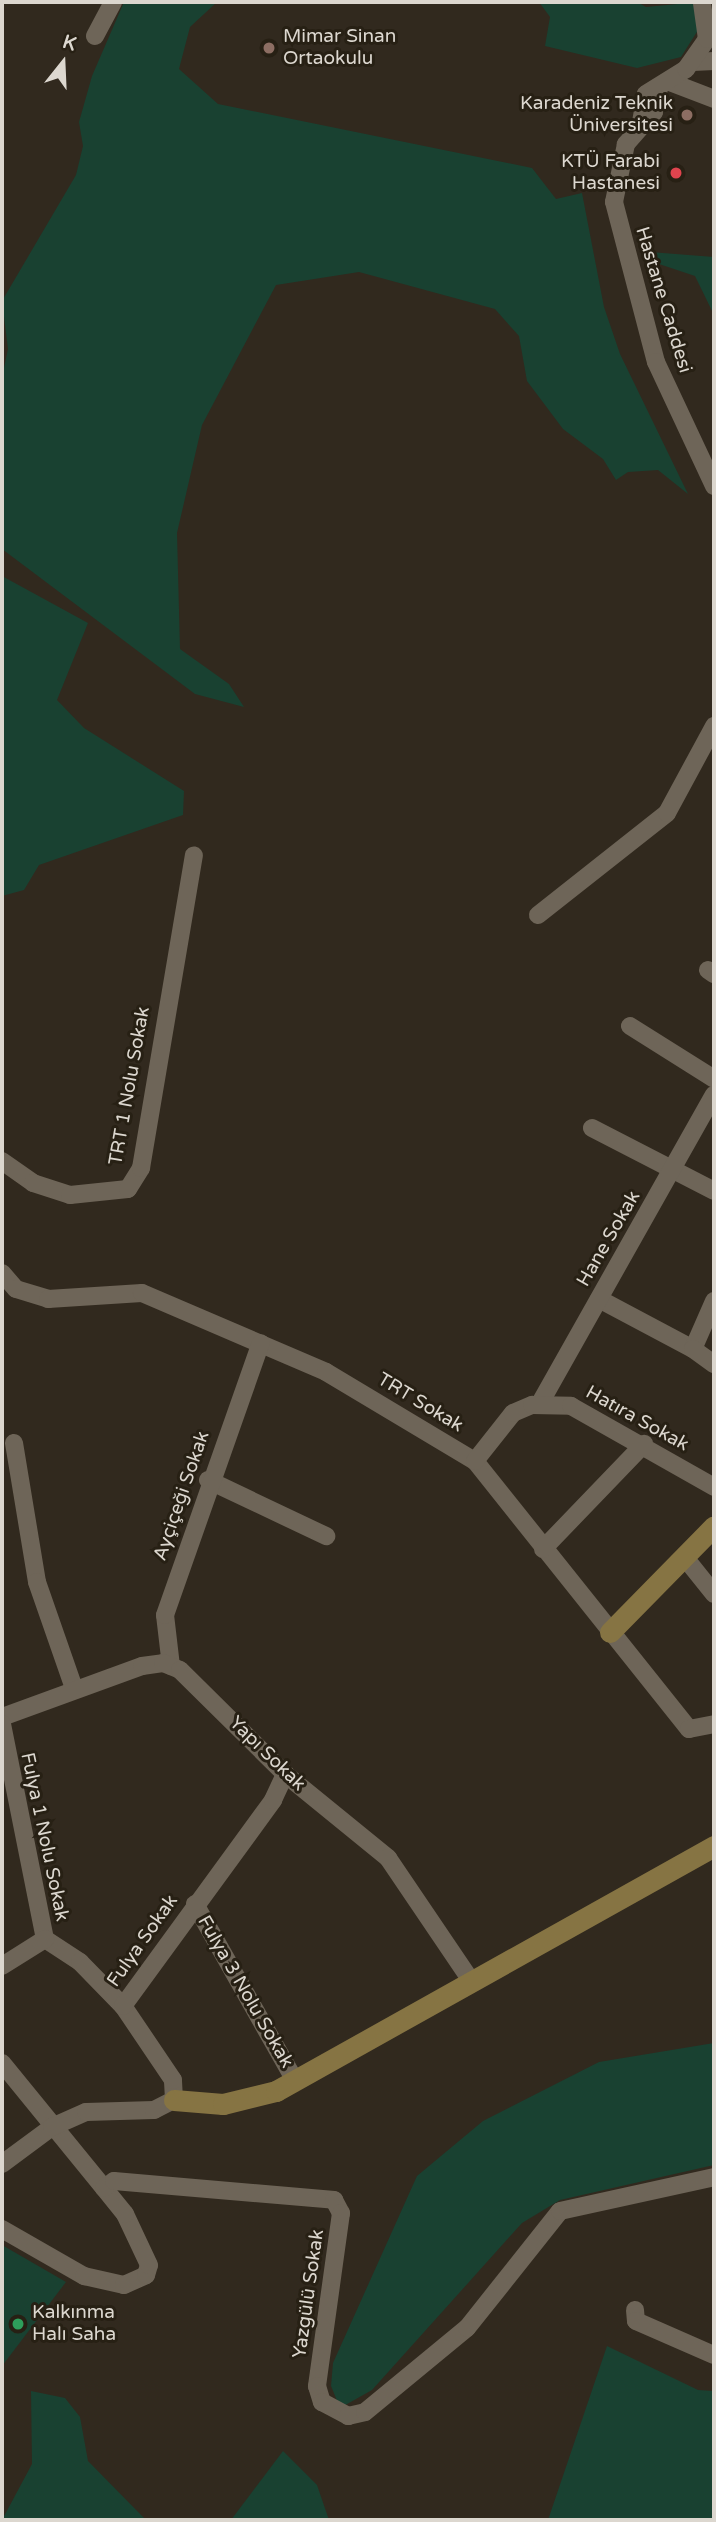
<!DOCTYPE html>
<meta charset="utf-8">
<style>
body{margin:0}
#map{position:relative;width:716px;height:2522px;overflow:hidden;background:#31291e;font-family:"Varela Round",sans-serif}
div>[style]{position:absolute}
.green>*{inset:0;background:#194131}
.street>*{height:18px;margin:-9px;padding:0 9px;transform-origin:9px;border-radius:9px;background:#6e6558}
.secondary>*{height:21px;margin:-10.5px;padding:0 10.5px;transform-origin:10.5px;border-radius:10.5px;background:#867443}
.dots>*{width:19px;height:19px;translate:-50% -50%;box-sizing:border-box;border:4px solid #272014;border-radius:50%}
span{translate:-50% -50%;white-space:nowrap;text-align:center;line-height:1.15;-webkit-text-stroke:6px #272014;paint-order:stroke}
.poi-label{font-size:19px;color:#dcd7cf}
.left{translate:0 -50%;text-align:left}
.right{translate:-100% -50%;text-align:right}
.street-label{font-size:19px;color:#dcd7cf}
.frame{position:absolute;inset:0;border:4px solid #dcd7cf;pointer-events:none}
.north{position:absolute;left:28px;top:28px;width:70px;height:70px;-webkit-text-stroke:5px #272014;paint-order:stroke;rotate:18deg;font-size:19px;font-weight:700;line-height:28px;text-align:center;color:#dcd7cf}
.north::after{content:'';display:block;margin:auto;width:24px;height:32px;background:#dcd7cf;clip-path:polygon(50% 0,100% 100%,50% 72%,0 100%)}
</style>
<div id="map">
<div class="green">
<div style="clip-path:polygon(124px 2px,217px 2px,190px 27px,179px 69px,218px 104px,532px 168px,556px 199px,582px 193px,604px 307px,620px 354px,688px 494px,658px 470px,628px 472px,616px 480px,603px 459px,563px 429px,527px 381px,519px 336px,495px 309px,359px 272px,276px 285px,202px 425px,177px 533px,180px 649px,229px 684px,244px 707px,195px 694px,2px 549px,2px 377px,8px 349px,2px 301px,76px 175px,83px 146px,79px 122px,92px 76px)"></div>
<div style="clip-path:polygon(539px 2px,637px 2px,646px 7px,699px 2px,700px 27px,681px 57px,637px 68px,545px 46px,550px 17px)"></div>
<div style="clip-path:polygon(650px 252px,714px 257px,714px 315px,695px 276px,656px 263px)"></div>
<div style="clip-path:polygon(2px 576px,88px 623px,57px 700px,84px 728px,184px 791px,183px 815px,39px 865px,24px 890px,2px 896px)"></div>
<div style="clip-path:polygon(714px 2043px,714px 2165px,560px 2200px,522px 2223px,372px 2390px,340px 2408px,331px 2386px,333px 2363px,417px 2176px,483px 2121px,599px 2062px)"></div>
<div style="clip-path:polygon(2px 2245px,66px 2282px,2px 2366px)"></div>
<div style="clip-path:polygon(607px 2346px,698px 2390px,714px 2391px,714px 2520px,548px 2520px)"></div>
<div style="clip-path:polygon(31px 2391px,65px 2398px,80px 2417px,88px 2461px,146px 2520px,2px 2520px,32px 2464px)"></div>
<div style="clip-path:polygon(283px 2451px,317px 2485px,329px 2520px,231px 2520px)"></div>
</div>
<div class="street">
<div style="left:95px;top:36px;width:38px;rotate:-62deg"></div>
<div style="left:693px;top:62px;width:21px;rotate:-3deg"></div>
<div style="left:670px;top:82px;width:47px;rotate:21.1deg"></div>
<div style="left:659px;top:88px;width:25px;rotate:102deg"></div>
<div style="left:654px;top:112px;width:43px;rotate:131.2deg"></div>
<div style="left:626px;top:144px;width:59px;rotate:101.7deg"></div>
<div style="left:614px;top:202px;width:165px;rotate:75.3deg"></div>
<div style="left:656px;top:362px;width:137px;rotate:64.9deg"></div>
<div style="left:641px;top:122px;width:28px;rotate:-80deg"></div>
<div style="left:646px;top:94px;width:47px;rotate:-32deg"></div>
<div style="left:686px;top:69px;width:37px;rotate:-55deg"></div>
<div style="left:707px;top:39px;width:37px;rotate:-98deg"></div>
<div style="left:538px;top:915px;width:164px;rotate:-38.3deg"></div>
<div style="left:667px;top:813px;width:99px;rotate:-61.6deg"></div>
<div style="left:708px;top:970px;width:7px;rotate:34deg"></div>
<div style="left:630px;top:1026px;width:99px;rotate:32.2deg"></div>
<div style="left:592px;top:1128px;width:137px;rotate:27.3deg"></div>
<div style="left:2px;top:1161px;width:38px;rotate:35deg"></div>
<div style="left:33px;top:1183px;width:39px;rotate:18deg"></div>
<div style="left:70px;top:1195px;width:58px;rotate:-5.9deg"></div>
<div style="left:128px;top:1189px;width:25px;rotate:-58deg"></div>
<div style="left:141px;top:1168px;width:317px;rotate:-80.4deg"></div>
<div style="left:2px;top:1273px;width:21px;rotate:49deg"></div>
<div style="left:16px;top:1289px;width:34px;rotate:17deg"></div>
<div style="left:48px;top:1299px;width:94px;rotate:-3.7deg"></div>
<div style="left:142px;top:1293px;width:200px;rotate:23.2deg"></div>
<div style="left:326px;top:1372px;width:174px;rotate:30.9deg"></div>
<div style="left:475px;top:1461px;width:343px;rotate:51.4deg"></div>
<div style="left:689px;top:1729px;width:25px;rotate:-11deg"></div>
<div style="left:599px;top:1299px;width:106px;rotate:28deg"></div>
<div style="left:714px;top:1301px;width:52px;rotate:113.6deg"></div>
<div style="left:693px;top:1349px;width:26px;rotate:36deg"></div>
<div style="left:539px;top:1405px;width:356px;rotate:-60.6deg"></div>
<div style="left:14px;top:1443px;width:141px;rotate:80.6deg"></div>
<div style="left:37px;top:1582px;width:112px;rotate:70.8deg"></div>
<div style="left:475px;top:1461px;width:61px;rotate:-51.6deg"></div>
<div style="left:513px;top:1413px;width:21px;rotate:-23deg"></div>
<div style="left:532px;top:1405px;width:39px;rotate:1deg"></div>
<div style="left:571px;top:1406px;width:164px;rotate:29.5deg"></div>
<div style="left:208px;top:1480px;width:131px;rotate:25.4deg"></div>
<div style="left:543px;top:1549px;width:146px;rotate:-46.1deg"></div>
<div style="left:686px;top:1559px;width:45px;rotate:51.3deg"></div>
<div style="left:171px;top:1666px;width:51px;rotate:-96.7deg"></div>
<div style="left:165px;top:1615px;width:288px;rotate:-70.6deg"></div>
<div style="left:2px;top:1717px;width:149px;rotate:-20deg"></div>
<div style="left:142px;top:1666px;width:21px;rotate:-8deg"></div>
<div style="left:163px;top:1663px;width:18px;rotate:22deg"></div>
<div style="left:180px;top:1670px;width:148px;rotate:44.7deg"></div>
<div style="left:285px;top:1774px;width:133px;rotate:39.2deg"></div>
<div style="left:388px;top:1858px;width:150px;rotate:55.9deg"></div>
<div style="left:2px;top:1724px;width:219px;rotate:78.7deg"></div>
<div style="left:45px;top:1939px;width:42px;rotate:33.3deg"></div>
<div style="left:80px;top:1962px;width:62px;rotate:45.7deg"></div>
<div style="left:195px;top:1904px;width:201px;rotate:60.5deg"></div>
<div style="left:2px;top:1966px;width:51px;rotate:-32.1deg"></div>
<div style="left:2px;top:2063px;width:161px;rotate:50.8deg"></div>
<div style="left:2px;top:2164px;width:62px;rotate:-36.5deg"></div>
<div style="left:52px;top:2127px;width:37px;rotate:-24deg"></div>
<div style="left:86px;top:2112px;width:68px;rotate:-1.7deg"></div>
<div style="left:154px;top:2110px;width:22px;rotate:-27deg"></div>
<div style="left:174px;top:2100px;width:20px;rotate:-93deg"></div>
<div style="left:173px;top:2080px;width:89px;rotate:-124deg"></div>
<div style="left:123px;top:2006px;width:255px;rotate:-53.9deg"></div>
<div style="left:273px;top:1800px;width:29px;rotate:-65deg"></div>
<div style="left:2px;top:2229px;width:95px;rotate:29.8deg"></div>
<div style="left:84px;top:2276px;width:41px;rotate:12.7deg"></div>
<div style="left:124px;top:2285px;width:24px;rotate:-24deg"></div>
<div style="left:146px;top:2275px;width:10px;rotate:-73deg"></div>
<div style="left:149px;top:2265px;width:56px;rotate:-115.2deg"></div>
<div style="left:125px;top:2214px;width:33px;rotate:-129deg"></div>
<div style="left:104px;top:2188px;width:12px;rotate:-35deg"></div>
<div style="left:114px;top:2181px;width:221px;rotate:4.9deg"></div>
<div style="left:334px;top:2200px;width:15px;rotate:62deg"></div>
<div style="left:341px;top:2213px;width:175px;rotate:97.9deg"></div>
<div style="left:317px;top:2386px;width:17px;rotate:73deg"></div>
<div style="left:322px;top:2402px;width:30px;rotate:28deg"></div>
<div style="left:348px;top:2416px;width:17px;rotate:-13deg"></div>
<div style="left:365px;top:2412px;width:132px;rotate:-39.5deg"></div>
<div style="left:467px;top:2328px;width:149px;rotate:-51.5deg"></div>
<div style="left:560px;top:2211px;width:158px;rotate:-12.4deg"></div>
<div style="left:635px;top:2310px;width:11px;rotate:85deg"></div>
<div style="left:636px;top:2321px;width:85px;rotate:23.6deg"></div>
</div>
<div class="secondary">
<div style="left:610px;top:1632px;width:148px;rotate:-45.5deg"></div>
<div style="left:174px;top:2100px;width:49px;rotate:4.7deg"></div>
<div style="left:223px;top:2104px;width:55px;rotate:-13.8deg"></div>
<div style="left:276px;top:2091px;width:502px;rotate:-29.22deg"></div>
</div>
<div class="dots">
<div style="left:269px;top:48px;background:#8d6e63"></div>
<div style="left:687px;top:115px;background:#8d6e63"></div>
<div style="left:676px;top:173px;background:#e0444e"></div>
<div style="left:18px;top:2324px;background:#2e9e5b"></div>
</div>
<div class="poi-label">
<span class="left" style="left:283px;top:48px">Mimar Sinan<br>Ortaokulu</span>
<span class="right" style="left:673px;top:115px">Karadeniz Teknik<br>Üniversitesi</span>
<span class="right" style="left:660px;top:173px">KTÜ Farabi<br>Hastanesi</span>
<span class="left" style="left:32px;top:2324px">Kalkınma<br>Halı Saha</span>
</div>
<div class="street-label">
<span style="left:663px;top:300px;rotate:73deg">Hastane Caddesi</span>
<span style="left:130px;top:1086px;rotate:-80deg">TRT 1 Nolu Sokak</span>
<span style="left:609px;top:1239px;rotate:-60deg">Hane Sokak</span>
<span style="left:420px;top:1403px;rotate:31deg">TRT Sokak</span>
<span style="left:637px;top:1419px;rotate:29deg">Hatıra Sokak</span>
<span style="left:182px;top:1496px;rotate:-71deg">Ayçiçeği Sokak</span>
<span style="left:267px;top:1754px;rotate:44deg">Yapı Sokak</span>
<span style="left:44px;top:1837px;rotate:78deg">Fulya 1 Nolu Sokak</span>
<span style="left:143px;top:1941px;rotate:-55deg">Fulya Sokak</span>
<span style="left:245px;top:1992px;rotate:60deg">Fulya 3 Nolu Sokak</span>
<span style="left:309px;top:2294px;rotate:-82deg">Yazgülü Sokak</span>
</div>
<div class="frame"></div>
<div class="north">K</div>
</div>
